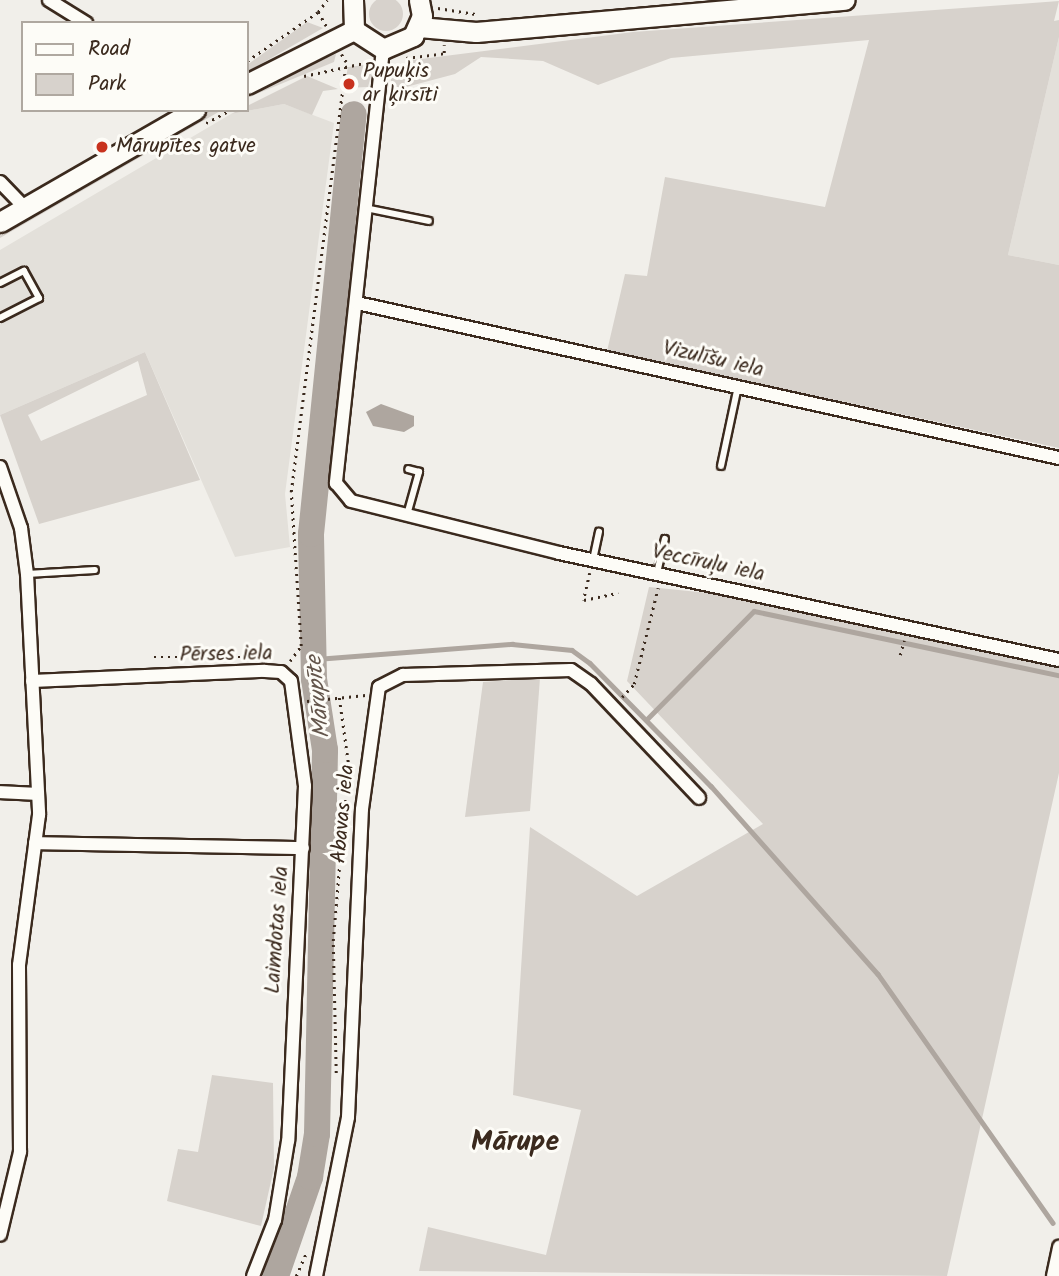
<!DOCTYPE html>
<meta charset="utf-8">
<style>
body{margin:0}
#map{position:relative;width:1059px;height:1276px;overflow:hidden;background:#f1efea;font-family:Kalam,sans-serif}
div>[style]{position:absolute}
.built>*{inset:0;background:#e3e0da}
.green>*{inset:0;background:#d7d2cc}
.round{border-radius:50%}
.water>*{inset:0;background:#aea69f}
.stream>*{height:4.5px;margin:-2.25px;padding:0 2.25px;transform-origin:2.25px;border-radius:2.25px;background:#aea69f}
.river>*{height:26px;margin:-13px;padding:0 13px;transform-origin:13px;border-radius:13px;background:#aea69f}
.path>*{height:2.5px;margin-top:-1.25px;transform-origin:0;background:repeating-linear-gradient(90deg,#3b2a1e 0 2px,transparent 0 7px)}
.roads{filter:drop-shadow(2px 0 #3b2a1e) drop-shadow(-2px 0 #3b2a1e) drop-shadow(0 2px #3b2a1e) drop-shadow(0 -2px #3b2a1e)}
.service>*{height:6px;margin:-3px;padding:0 3px;transform-origin:3px;border-radius:3px;background:#fdfcf7}
.minor>*{height:12px;margin:-6px;padding:0 6px;transform-origin:6px;border-radius:6px;background:#fdfcf7}
.primary>*{height:19px;margin:-9.5px;padding:0 9.5px;transform-origin:9.5px;border-radius:9.5px;background:#fdfcf7}
.dots>*{width:19px;height:19px;translate:-50% -50%;box-sizing:border-box;border:4px solid #fdfcf7;border-radius:50%}
span{translate:-50% -50%;white-space:nowrap;text-align:center;line-height:1.15;-webkit-text-stroke:6px #fdfcf7;paint-order:stroke}
.poi-label{font-size:21px;color:#3b2a1e}
.left{translate:0 -50%;text-align:left}
.street-label{font-size:21px;color:#3b2a1e}
.water-label{font-size:23px;color:#63554b;font-style:italic}
.district-label{font-size:28px;color:#3b2a1e;font-weight:700}
.legend{position:absolute;left:21px;top:21px;width:228px;height:91px;box-sizing:border-box;background:#fdfcf7;border:2px solid #afa8a0;margin:0;padding:9px 12px;list-style:none;font-size:21px;color:#3b2a1e}
.legend li{display:flex;align-items:center;gap:14px;height:35px}
.legend b{width:35px;border:2px solid #afa8a0}
</style>
<div id="map">
<div class="built">
<div style="clip-path:polygon(1059px 37px,1059px 265px,1008px 255px)"></div>
<div style="clip-path:polygon(284px 104px,334px 123px,285px 494px,290px 547px,235px 557px,145px 352px,0 415px,0 250px,231px 114px)"></div>
</div>
<div class="green">
<div class="round" style="left:369px;top:-3px;width:34px;height:34px"></div>
<div style="clip-path:polygon(1059px 1px,1054px 21px,1059px 20px,1059px 37px,1008px 255px,1059px 265px,1059px 448px,607px 351px,625px 274px,647px 276px,665px 177px,825px 207px,869px 40px,671px 58px,598px 85px,543px 61px,481px 57px,455px 74px,391px 91px,391px 76px,413px 60px,633px 32px)"></div>
<div style="clip-path:polygon(307px 22px,323px 28px,247px 72px,247px 65px)"></div>
<div style="clip-path:polygon(336px 54px,334px 62px,247px 98px,247px 92px)"></div>
<div style="clip-path:polygon(374px 64px,368px 87px,344px 88px,348px 67px)"></div>
<div style="clip-path:polygon(307px 76px,338px 89px,323px 91px,312px 115px,284px 104px,231px 114px)"></div>
<div style="clip-path:polygon(210px 110px,222px 110px,0 238px,0 234px)"></div>
<div style="clip-path:polygon(evenodd,145px 352px,200px 480px,39px 524px,0 415px,145px 352px,138px 361px,147px 395px,41px 441px,28px 415px,138px 361px)"></div>
<div style="clip-path:polygon(649px 587px,748px 597px,1059px 667px,1059px 773px,947px 1276px,419px 1271px,428px 1227px,546px 1255px,581px 1110px,513px 1095px,530px 827px,637px 896px,763px 824px,627px 681px)"></div>
<div style="clip-path:polygon(540px 678px,530px 811px,465px 817px,483px 682px)"></div>
<div style="clip-path:polygon(212px 1075px,273px 1083px,274px 1168px,261px 1226px,167px 1201px,178px 1149px,198px 1152px)"></div>
</div>
<div class="water">
<div style="clip-path:polygon(381px 404px,414px 416px,414px 426px,404px 432px,373px 426px,366px 412px)"></div>
</div>
<div class="stream">
<div style="left:316px;top:659px;width:197px;rotate:-4.4deg"></div>
<div style="left:512px;top:644px;width:60px;rotate:5.7deg"></div>
<div style="left:572px;top:650px;width:22px;rotate:36deg"></div>
<div style="left:590px;top:663px;width:173px;rotate:45.5deg"></div>
<div style="left:711px;top:786px;width:251px;rotate:48.4deg"></div>
<div style="left:878px;top:974px;width:304px;rotate:54.9deg"></div>
<div style="left:646px;top:720px;width:153px;rotate:-45.3deg"></div>
<div style="left:754px;top:611px;width:312px;rotate:11.9deg"></div>
</div>
<div class="river">
<div style="left:276px;top:1276px;width:105px;rotate:-71deg"></div>
<div style="left:310px;top:1177px;width:44px;rotate:-80.8deg"></div>
<div style="left:317px;top:1134px;width:384px;rotate:-88.8deg"></div>
<div style="left:325px;top:750px;width:72px;rotate:-98.8deg"></div>
<div style="left:314px;top:679px;width:145px;rotate:-91.2deg"></div>
<div style="left:311px;top:534px;width:422px;rotate:-84.2deg"></div>
</div>
<div class="path">
<div style="left:438px;top:8px;width:38px;rotate:9deg"></div>
<div style="left:326px;top:26px;width:16px;rotate:-120deg"></div>
<div style="left:318px;top:12px;width:15px;rotate:-53deg"></div>
<div style="left:406px;top:58px;width:38px;rotate:-7deg"></div>
<div style="left:444px;top:53px;width:8px;rotate:-90deg"></div>
<div style="left:247px;top:61px;width:86px;rotate:-34.6deg"></div>
<div style="left:304px;top:76px;width:66px;rotate:-12.3deg"></div>
<div style="left:206px;top:123px;width:27px;rotate:-28deg"></div>
<div style="left:590px;top:573px;width:28px;rotate:103deg"></div>
<div style="left:584px;top:600px;width:35px;rotate:-12deg"></div>
<div style="left:900px;top:655px;width:15px;rotate:-74deg"></div>
<div style="left:154px;top:657px;width:109px"></div>
<div style="left:290px;top:661px;width:19px;rotate:-54deg"></div>
<div style="left:301px;top:646px;width:154px;rotate:-93.7deg"></div>
<div style="left:291px;top:492px;width:434px;rotate:-82.7deg"></div>
<div style="left:346px;top:62px;width:9px;rotate:-122deg"></div>
<div style="left:622px;top:697px;width:18px;rotate:-47deg"></div>
<div style="left:634px;top:684px;width:99px;rotate:-76deg"></div>
<div style="left:307px;top:701px;width:59px;rotate:-5.8deg"></div>
<div style="left:336px;top:1073px;width:132px;rotate:-91.3deg"></div>
<div style="left:333px;top:941px;width:180px;rotate:-85.2deg"></div>
<div style="left:348px;top:762px;width:66px;rotate:-97.9deg"></div>
<div style="left:296px;top:1276px;width:27px;rotate:-66deg"></div>
</div>
<div class="roads">
<div class="service">
<div style="left:370px;top:209px;width:60px;rotate:11.5deg"></div>
<div style="left:0;top:283px;width:27px;rotate:-27deg"></div>
<div style="left:24px;top:271px;width:31px;rotate:61deg"></div>
<div style="left:39px;top:298px;width:44px;rotate:152.9deg"></div>
<div style="left:721px;top:466px;width:82px;rotate:-78deg"></div>
<div style="left:407px;top:515px;width:45px;rotate:-74.4deg"></div>
<div style="left:419px;top:472px;width:11px;rotate:-165deg"></div>
<div style="left:593px;top:560px;width:29px;rotate:-78deg"></div>
<div style="left:657px;top:573px;width:35px;rotate:-77deg"></div>
<div style="left:27px;top:574px;width:68px;rotate:-3.4deg"></div>
</div>
<div class="minor">
<div style="left:49px;top:0;width:44px;rotate:31.9deg"></div>
<div style="left:383px;top:49px;width:437px;rotate:96.2deg"></div>
<div style="left:336px;top:483px;width:23px;rotate:50deg"></div>
<div style="left:351px;top:501px;width:214px;rotate:14deg"></div>
<div style="left:559px;top:553px;width:511px;rotate:12.08deg"></div>
<div style="left:0;top:182px;width:35px;rotate:46deg"></div>
<div style="left:357px;top:303px;width:719px;rotate:12.45deg"></div>
<div style="left:0;top:467px;width:65px;rotate:71deg"></div>
<div style="left:21px;top:528px;width:46px;rotate:82.6deg"></div>
<div style="left:27px;top:574px;width:241px;rotate:87.1deg"></div>
<div style="left:39px;top:815px;width:151px;rotate:97.6deg"></div>
<div style="left:19px;top:965px;width:187px;rotate:89.7deg"></div>
<div style="left:20px;top:1152px;width:85px;rotate:103.5deg"></div>
<div style="left:32px;top:681px;width:233px;rotate:-2.5deg"></div>
<div style="left:265px;top:671px;width:16px;rotate:4deg"></div>
<div style="left:281px;top:672px;width:13px;rotate:42deg"></div>
<div style="left:291px;top:681px;width:106px;rotate:82.4deg"></div>
<div style="left:305px;top:786px;width:355px;rotate:92.7deg"></div>
<div style="left:288px;top:1141px;width:80px;rotate:99.3deg"></div>
<div style="left:275px;top:1220px;width:60px;rotate:111.4deg"></div>
<div style="left:0;top:792px;width:38px;rotate:3deg"></div>
<div style="left:35px;top:843px;width:268px;rotate:1.1deg"></div>
<div style="left:316px;top:1276px;width:162px;rotate:-78.6deg"></div>
<div style="left:348px;top:1117px;width:308px;rotate:-87.4deg"></div>
<div style="left:362px;top:809px;width:123px;rotate:-82.1deg"></div>
<div style="left:379px;top:687px;width:27px;rotate:-27deg"></div>
<div style="left:403px;top:675px;width:168px;rotate:-1.7deg"></div>
<div style="left:571px;top:670px;width:24px;rotate:35deg"></div>
<div style="left:591px;top:684px;width:157px;rotate:46.5deg"></div>
<div style="left:1053px;top:1276px;width:30px;rotate:-78deg"></div>
</div>
<div class="primary">
<div style="left:353px;top:0;width:30px;rotate:88deg"></div>
<div style="left:354px;top:30px;width:35px;rotate:33deg"></div>
<div style="left:383px;top:49px;width:33px;rotate:-23deg"></div>
<div style="left:413px;top:36px;width:22px;rotate:-66deg"></div>
<div style="left:422px;top:16px;width:16px;rotate:-101deg"></div>
<div style="left:419px;top:27px;width:57px;rotate:5deg"></div>
<div style="left:476px;top:32px;width:370px;rotate:-5deg"></div>
<div style="left:247px;top:84px;width:120px;rotate:-26.8deg"></div>
<div style="left:0;top:222px;width:225px;rotate:-29.9deg"></div>
</div>
</div>
<div class="dots">
<div style="left:349px;top:84px;background:#c8321e"></div>
<div style="left:102px;top:147px;background:#c8321e"></div>
</div>
<div class="poi-label">
<span class="left" style="left:363px;top:84px">Pupuķis<br>ar ķirsīti</span>
<span class="left" style="left:116px;top:147px">Mārupītes gatve</span>
</div>
<div class="street-label">
<span style="left:713px;top:360px;rotate:13deg">Vizulīšu iela</span>
<span style="left:708px;top:564px;rotate:12deg">Veccīruļu iela</span>
<span style="left:226px;top:655px;rotate:-1deg">Pērses iela</span>
<span style="left:344px;top:814px;rotate:-85deg">Abavas iela</span>
<span style="left:278px;top:930px;rotate:-86deg">Laimdotas iela</span>
</div>
<div class="water-label">
<span style="left:319px;top:697px;rotate:-96deg">Mārupīte</span>
</div>
<div class="district-label">
<span style="left:515px;top:1143px">Mārupe</span>
</div>
<ul class="legend">
<li><b style="height:9px;background:#fdfcf7"></b>Road</li>
<li><b style="height:19px;background:#d7d2cc"></b>Park</li>
</ul>
</div>
